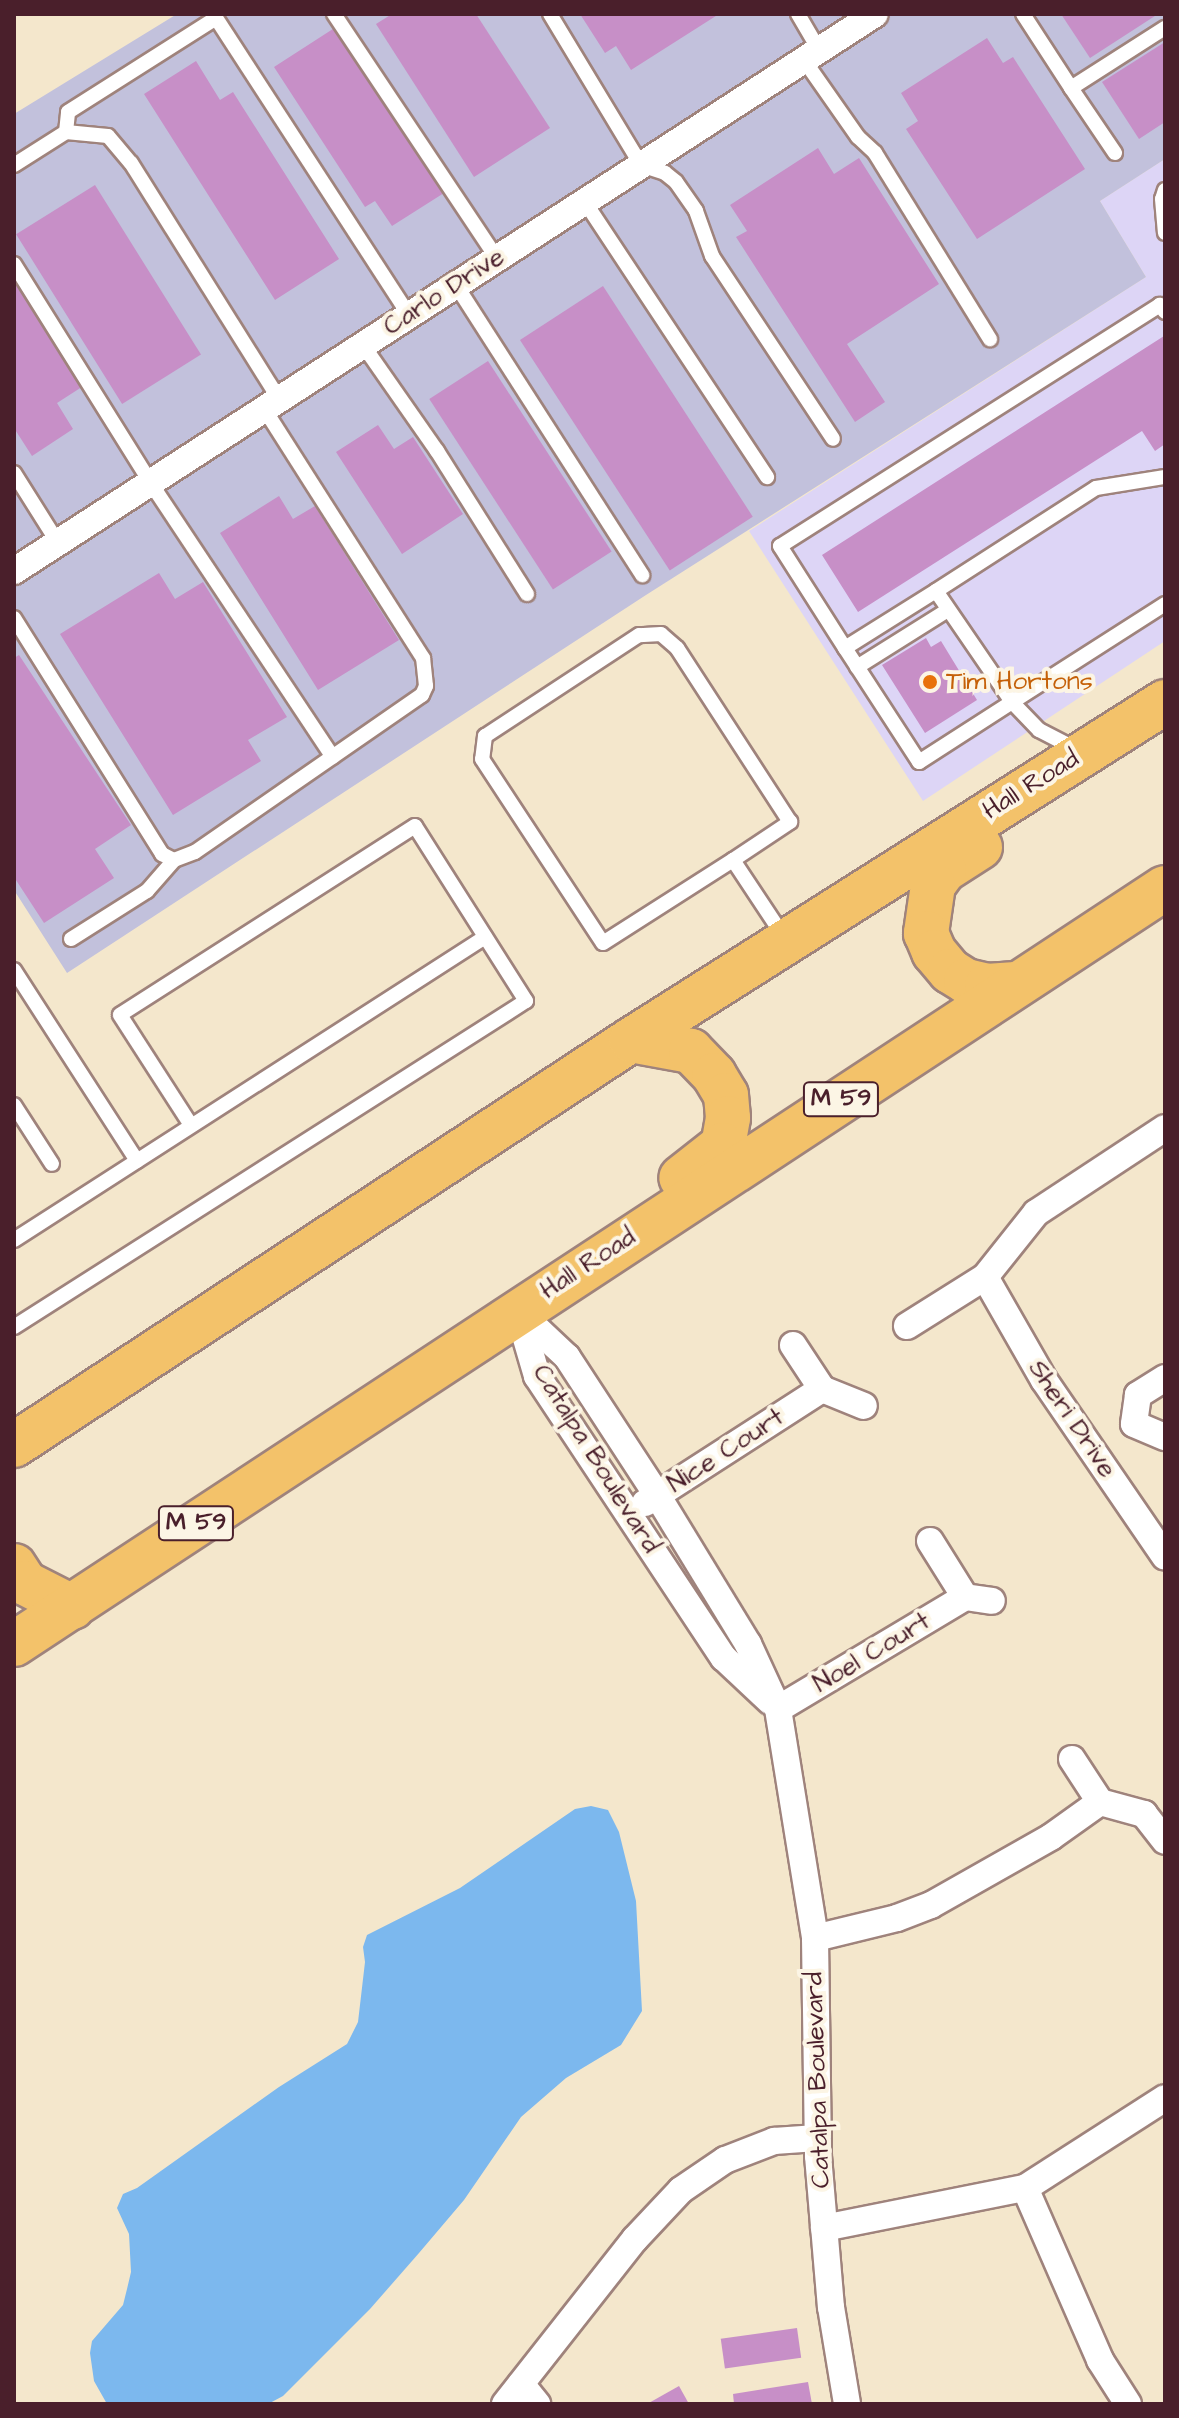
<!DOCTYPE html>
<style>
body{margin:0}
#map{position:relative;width:1179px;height:2418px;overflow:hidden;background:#f4e7cc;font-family:"Architects Daughter",sans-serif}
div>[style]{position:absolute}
.built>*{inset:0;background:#ddd5f6}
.industrial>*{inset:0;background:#c2c1dc}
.water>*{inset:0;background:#7cb8ee}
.building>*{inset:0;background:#c78fc7;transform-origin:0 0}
.roads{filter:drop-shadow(2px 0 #9f837c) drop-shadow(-2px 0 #9f837c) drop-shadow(0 2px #9f837c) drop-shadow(0 -2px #9f837c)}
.service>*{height:14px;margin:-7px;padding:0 7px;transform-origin:7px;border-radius:7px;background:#fff}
.minor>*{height:26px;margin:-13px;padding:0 13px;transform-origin:13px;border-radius:13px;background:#fff}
.trunk>*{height:44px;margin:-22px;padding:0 22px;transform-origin:22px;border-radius:22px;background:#f3c26a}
.dots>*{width:22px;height:22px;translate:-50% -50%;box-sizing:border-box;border:4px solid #fcf5e5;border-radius:50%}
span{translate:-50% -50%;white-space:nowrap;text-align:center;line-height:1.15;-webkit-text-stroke:8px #fcf5e5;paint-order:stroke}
.shield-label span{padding:2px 6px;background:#fcf5e5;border:2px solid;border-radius:6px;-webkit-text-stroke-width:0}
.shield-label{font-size:24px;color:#4a1f2b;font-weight:700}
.street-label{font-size:26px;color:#4a1f2b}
.food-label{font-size:26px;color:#c56008}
.left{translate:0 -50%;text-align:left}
.frame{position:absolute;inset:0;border:16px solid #4a1f2b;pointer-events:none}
</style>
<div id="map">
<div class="built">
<div style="clip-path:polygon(1165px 159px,1165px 641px,923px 801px,749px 531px,1146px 277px,1100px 201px)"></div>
</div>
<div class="industrial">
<div style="clip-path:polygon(177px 14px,1165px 14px,1165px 159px,1100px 201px,1146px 277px,646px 595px,67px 973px,14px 890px,14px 114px)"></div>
</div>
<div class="water">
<div style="clip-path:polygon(591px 1806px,608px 1810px,619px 1832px,636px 1901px,642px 2011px,621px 2045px,566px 2078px,521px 2117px,464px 2200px,419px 2253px,370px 2309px,283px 2396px,268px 2404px,107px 2404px,94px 2381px,90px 2353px,92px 2341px,123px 2305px,127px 2289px,131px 2272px,129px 2234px,117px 2208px,123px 2194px,137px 2188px,279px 2087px,347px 2044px,358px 2022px,365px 1962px,363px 1947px,367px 1935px,460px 1888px,575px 1809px)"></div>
</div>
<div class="building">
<div style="clip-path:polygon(392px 14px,476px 14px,550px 128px,474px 177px,376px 24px)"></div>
<div style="clip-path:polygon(580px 14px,719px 14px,631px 70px,616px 46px,605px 53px)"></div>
<div style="clip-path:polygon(1061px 14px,1158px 14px,1090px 58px)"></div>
<div style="clip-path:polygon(336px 27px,444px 193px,392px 226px,375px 201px,365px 207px,274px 67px)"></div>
<div style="clip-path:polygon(987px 38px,1003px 63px,1013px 57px,1085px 169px,977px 239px,906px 129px,918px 121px,901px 93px)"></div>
<div style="clip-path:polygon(1165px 42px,1165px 122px,1139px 139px,1102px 82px)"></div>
<div style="clip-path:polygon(196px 61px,220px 100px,233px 92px,339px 259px,275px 300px,144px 94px)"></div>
<div style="clip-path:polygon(818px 148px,834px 174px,859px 158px,939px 284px,847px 344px,885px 402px,855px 422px,736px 237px,747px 231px,730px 205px)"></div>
<div style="left:95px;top:185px;width:200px;height:93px;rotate:58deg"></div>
<div style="clip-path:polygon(14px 267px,88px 383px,57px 403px,73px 429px,32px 456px,14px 428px)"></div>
<div style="left:603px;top:286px;width:275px;height:99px;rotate:57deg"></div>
<div style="clip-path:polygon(1164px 336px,1165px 444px,1155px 451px,1142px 431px,858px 612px,822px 555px)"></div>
<div style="left:488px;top:361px;width:227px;height:70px;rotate:57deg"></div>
<div style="clip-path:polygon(378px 425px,394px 449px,413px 437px,463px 514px,402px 554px,336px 452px)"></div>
<div style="clip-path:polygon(279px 496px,293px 519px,315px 506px,399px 640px,318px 690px,220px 533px)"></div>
<div style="clip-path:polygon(159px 573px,175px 599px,203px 582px,287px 717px,248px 740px,261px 761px,173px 815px,60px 634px)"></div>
<div style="clip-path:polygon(926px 638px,931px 647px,941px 641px,977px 700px,925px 733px,882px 665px)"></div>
<div style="clip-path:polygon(19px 655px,131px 825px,95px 849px,114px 878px,44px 923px,14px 877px,14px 658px)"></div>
<div style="left:797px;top:2328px;width:30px;height:77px;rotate:82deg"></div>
<div style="clip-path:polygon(808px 2382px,812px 2404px,734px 2404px,733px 2394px)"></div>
<div style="clip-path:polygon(679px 2386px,689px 2404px,647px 2404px)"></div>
</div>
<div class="roads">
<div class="service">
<div style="left:334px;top:14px;width:293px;rotate:56.3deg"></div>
<div style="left:550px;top:14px;width:176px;rotate:58.9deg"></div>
<div style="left:641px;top:165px;width:25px;rotate:18deg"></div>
<div style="left:665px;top:173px;width:14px;rotate:39deg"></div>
<div style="left:676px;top:182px;width:35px;rotate:55deg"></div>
<div style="left:696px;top:211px;width:48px;rotate:70.4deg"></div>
<div style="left:712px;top:256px;width:219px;rotate:56.5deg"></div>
<div style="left:798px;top:14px;width:42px;rotate:59.7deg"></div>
<div style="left:1023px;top:14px;width:88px;rotate:57deg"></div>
<div style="left:804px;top:60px;width:94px;rotate:55deg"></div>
<div style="left:858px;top:137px;width:23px;rotate:43deg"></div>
<div style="left:875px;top:153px;width:219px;rotate:58.3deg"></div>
<div style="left:66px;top:132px;width:20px;rotate:-84deg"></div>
<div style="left:68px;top:112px;width:175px;rotate:-32.4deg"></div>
<div style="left:216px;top:18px;width:354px;rotate:57deg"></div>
<div style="left:1115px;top:153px;width:78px;rotate:-124.1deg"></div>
<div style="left:1071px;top:88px;width:112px;rotate:-32.6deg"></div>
<div style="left:14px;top:165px;width:62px;rotate:-32.4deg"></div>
<div style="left:66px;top:132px;width:42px;rotate:5.4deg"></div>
<div style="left:108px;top:136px;width:35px;rotate:50deg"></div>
<div style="left:131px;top:163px;width:279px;rotate:57.9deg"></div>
<div style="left:1165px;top:190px;width:9px;rotate:108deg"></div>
<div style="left:1162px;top:199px;width:34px;rotate:85deg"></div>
<div style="left:585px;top:202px;width:330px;rotate:56.5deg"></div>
<div style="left:14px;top:264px;width:257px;rotate:58deg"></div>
<div style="left:150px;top:482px;width:330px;rotate:56.4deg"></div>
<div style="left:456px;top:285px;width:345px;rotate:57.3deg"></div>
<div style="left:1165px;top:312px;width:9px;rotate:-126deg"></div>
<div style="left:1160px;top:305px;width:450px;rotate:147.6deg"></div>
<div style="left:780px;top:546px;width:121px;rotate:57.5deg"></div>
<div style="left:845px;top:648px;width:107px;rotate:-32.1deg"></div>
<div style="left:936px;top:591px;width:135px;rotate:55.6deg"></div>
<div style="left:1012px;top:702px;width:182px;rotate:-32.6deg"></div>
<div style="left:363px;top:345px;width:129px;rotate:55.1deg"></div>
<div style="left:437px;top:451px;width:169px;rotate:57.8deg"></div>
<div style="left:14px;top:473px;width:83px;rotate:57.8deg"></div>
<div style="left:936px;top:591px;width:190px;rotate:-32.8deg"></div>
<div style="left:1096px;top:488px;width:70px;rotate:-9.1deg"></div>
<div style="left:14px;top:618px;width:279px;rotate:57.9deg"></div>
<div style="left:162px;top:854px;width:13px;rotate:27deg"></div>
<div style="left:174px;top:860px;width:22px;rotate:-21deg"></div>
<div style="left:195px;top:852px;width:276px;rotate:-34.7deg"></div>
<div style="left:422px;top:695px;width:10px;rotate:-66deg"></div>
<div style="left:426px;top:686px;width:28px;rotate:-96deg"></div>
<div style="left:423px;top:658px;width:296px;rotate:-122.5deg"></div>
<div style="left:845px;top:648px;width:136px;rotate:57deg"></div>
<div style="left:919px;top:762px;width:111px;rotate:-32.8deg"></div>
<div style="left:1012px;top:702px;width:39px;rotate:46deg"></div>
<div style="left:1039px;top:730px;width:42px;rotate:27.2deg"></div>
<div style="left:857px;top:667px;width:107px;rotate:-32.1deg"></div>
<div style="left:733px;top:860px;width:69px;rotate:-33.7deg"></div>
<div style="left:790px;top:822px;width:207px;rotate:-123deg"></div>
<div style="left:677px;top:648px;width:21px;rotate:-139deg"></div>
<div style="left:661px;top:634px;width:22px;rotate:177deg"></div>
<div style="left:639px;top:635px;width:184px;rotate:146.7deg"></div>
<div style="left:485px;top:736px;width:23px;rotate:97deg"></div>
<div style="left:482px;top:759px;width:220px;rotate:56.7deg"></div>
<div style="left:603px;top:943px;width:154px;rotate:-32.6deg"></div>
<div style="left:733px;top:860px;width:92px;rotate:56.5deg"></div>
<div style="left:71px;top:939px;width:90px;rotate:-32.3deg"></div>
<div style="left:147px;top:891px;width:41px;rotate:-48.9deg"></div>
<div style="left:14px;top:970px;width:227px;rotate:57.2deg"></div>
<div style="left:14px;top:1105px;width:70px;rotate:57.2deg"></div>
<div style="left:14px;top:1240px;width:560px;rotate:-32.75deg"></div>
<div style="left:14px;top:1327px;width:607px;rotate:-32.49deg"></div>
<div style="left:526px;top:1001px;width:207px;rotate:-122.4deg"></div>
<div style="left:415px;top:826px;width:350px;rotate:147.4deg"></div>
<div style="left:120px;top:1015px;width:131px;rotate:57.2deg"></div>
</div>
<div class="minor">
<div style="left:14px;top:571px;width:1025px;rotate:-32.9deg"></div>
<div style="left:985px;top:1277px;width:119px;rotate:60.2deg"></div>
<div style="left:1044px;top:1380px;width:214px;rotate:55.6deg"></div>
<div style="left:518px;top:1311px;width:67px;rotate:43.2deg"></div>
<div style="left:567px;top:1357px;width:165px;rotate:56.9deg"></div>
<div style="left:657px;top:1495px;width:175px;rotate:58.6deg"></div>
<div style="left:748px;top:1644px;width:72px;rotate:65.2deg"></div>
<div style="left:778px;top:1709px;width:232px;rotate:80.8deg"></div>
<div style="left:815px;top:1938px;width:218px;rotate:89.2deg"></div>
<div style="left:818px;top:2156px;width:152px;rotate:85.1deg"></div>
<div style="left:831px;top:2307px;width:98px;rotate:80.6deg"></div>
<div style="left:518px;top:1311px;width:68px;rotate:73.7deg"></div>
<div style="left:537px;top:1376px;width:338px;rotate:56.5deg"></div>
<div style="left:724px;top:1658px;width:63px;rotate:43.1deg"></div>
<div style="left:907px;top:1326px;width:92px;rotate:-32.1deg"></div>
<div style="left:985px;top:1277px;width:82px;rotate:-51.4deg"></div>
<div style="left:1036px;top:1213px;width:154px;rotate:-33.4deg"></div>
<div style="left:793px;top:1345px;width:53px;rotate:56.6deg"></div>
<div style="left:822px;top:1389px;width:45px;rotate:22deg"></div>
<div style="left:1165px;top:1378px;width:32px;rotate:148deg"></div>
<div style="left:1138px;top:1395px;width:29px;rotate:98deg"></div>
<div style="left:1134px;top:1424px;width:34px;rotate:23deg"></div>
<div style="left:645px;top:1503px;width:211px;rotate:-32.8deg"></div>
<div style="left:930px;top:1541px;width:66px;rotate:58deg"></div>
<div style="left:778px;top:1709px;width:218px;rotate:-30.9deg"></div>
<div style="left:965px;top:1597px;width:27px;rotate:8deg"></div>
<div style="left:1072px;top:1759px;width:51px;rotate:56.9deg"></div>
<div style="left:1100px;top:1802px;width:46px;rotate:15.3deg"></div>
<div style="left:1144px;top:1814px;width:34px;rotate:52deg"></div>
<div style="left:815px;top:1938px;width:84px;rotate:-13.7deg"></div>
<div style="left:897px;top:1918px;width:36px;rotate:-21deg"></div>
<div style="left:931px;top:1905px;width:138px;rotate:-29.5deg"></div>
<div style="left:1051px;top:1837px;width:60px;rotate:-35.5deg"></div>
<div style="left:1025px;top:2188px;width:188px;rotate:66.4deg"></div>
<div style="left:1100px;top:2360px;width:52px;rotate:57.5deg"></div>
<div style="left:824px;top:2228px;width:205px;rotate:-11.3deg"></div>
<div style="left:1025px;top:2188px;width:166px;rotate:-32.7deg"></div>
<div style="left:521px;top:2384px;width:26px;rotate:51deg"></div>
<div style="left:505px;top:2404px;width:210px;rotate:-51.8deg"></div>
<div style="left:635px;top:2239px;width:67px;rotate:-46.8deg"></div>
<div style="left:681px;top:2190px;width:53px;rotate:-34.3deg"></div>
<div style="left:725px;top:2160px;width:53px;rotate:-21.2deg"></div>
<div style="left:774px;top:2141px;width:43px;rotate:-4deg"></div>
</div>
<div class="trunk">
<div style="left:980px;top:847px;width:43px;rotate:147.4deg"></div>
<div style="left:944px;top:870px;width:19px;rotate:126deg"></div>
<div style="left:933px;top:885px;width:49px;rotate:98.3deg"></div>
<div style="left:926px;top:933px;width:21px;rotate:67deg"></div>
<div style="left:934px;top:952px;width:25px;rotate:50deg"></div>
<div style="left:950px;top:971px;width:19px;rotate:32deg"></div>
<div style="left:966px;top:981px;width:22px;rotate:13deg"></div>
<div style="left:987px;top:986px;width:29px;rotate:-4deg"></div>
<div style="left:631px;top:1040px;width:61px;rotate:10.4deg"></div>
<div style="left:691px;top:1051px;width:33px;rotate:46deg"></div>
<div style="left:714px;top:1075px;width:23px;rotate:59deg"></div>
<div style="left:726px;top:1095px;width:23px;rotate:85deg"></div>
<div style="left:728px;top:1118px;width:27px;rotate:100deg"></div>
<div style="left:723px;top:1145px;width:53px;rotate:141.8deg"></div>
<div style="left:14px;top:1445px;width:738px;rotate:-33.28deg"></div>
<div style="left:631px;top:1040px;width:632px;rotate:-32.33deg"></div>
<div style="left:14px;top:1566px;width:20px;rotate:57deg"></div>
<div style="left:25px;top:1583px;width:53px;rotate:27.1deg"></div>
<div style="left:14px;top:1644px;width:1377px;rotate:-33.3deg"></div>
</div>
</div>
<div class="dots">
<div style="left:930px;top:682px;background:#e8710a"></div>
</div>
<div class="shield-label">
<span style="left:841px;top:1099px">M 59</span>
<span style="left:196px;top:1523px">M 59</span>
</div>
<div class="street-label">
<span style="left:444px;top:292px;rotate:-33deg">Carlo Drive</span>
<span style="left:1031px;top:785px;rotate:-32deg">Hall Road</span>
<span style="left:588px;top:1264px;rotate:-33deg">Hall Road</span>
<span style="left:1072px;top:1419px;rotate:56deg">Sheri Drive</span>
<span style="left:726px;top:1451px;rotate:-33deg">Nice Court</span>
<span style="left:596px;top:1459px;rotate:58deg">Catalpa Boulevard</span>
<span style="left:872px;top:1653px;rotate:-31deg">Noel Court</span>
<span style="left:818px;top:2080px;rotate:-92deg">Catalpa Boulevard</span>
</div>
<div class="food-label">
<span class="left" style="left:946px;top:682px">Tim Hortons</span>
</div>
<div class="frame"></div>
</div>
